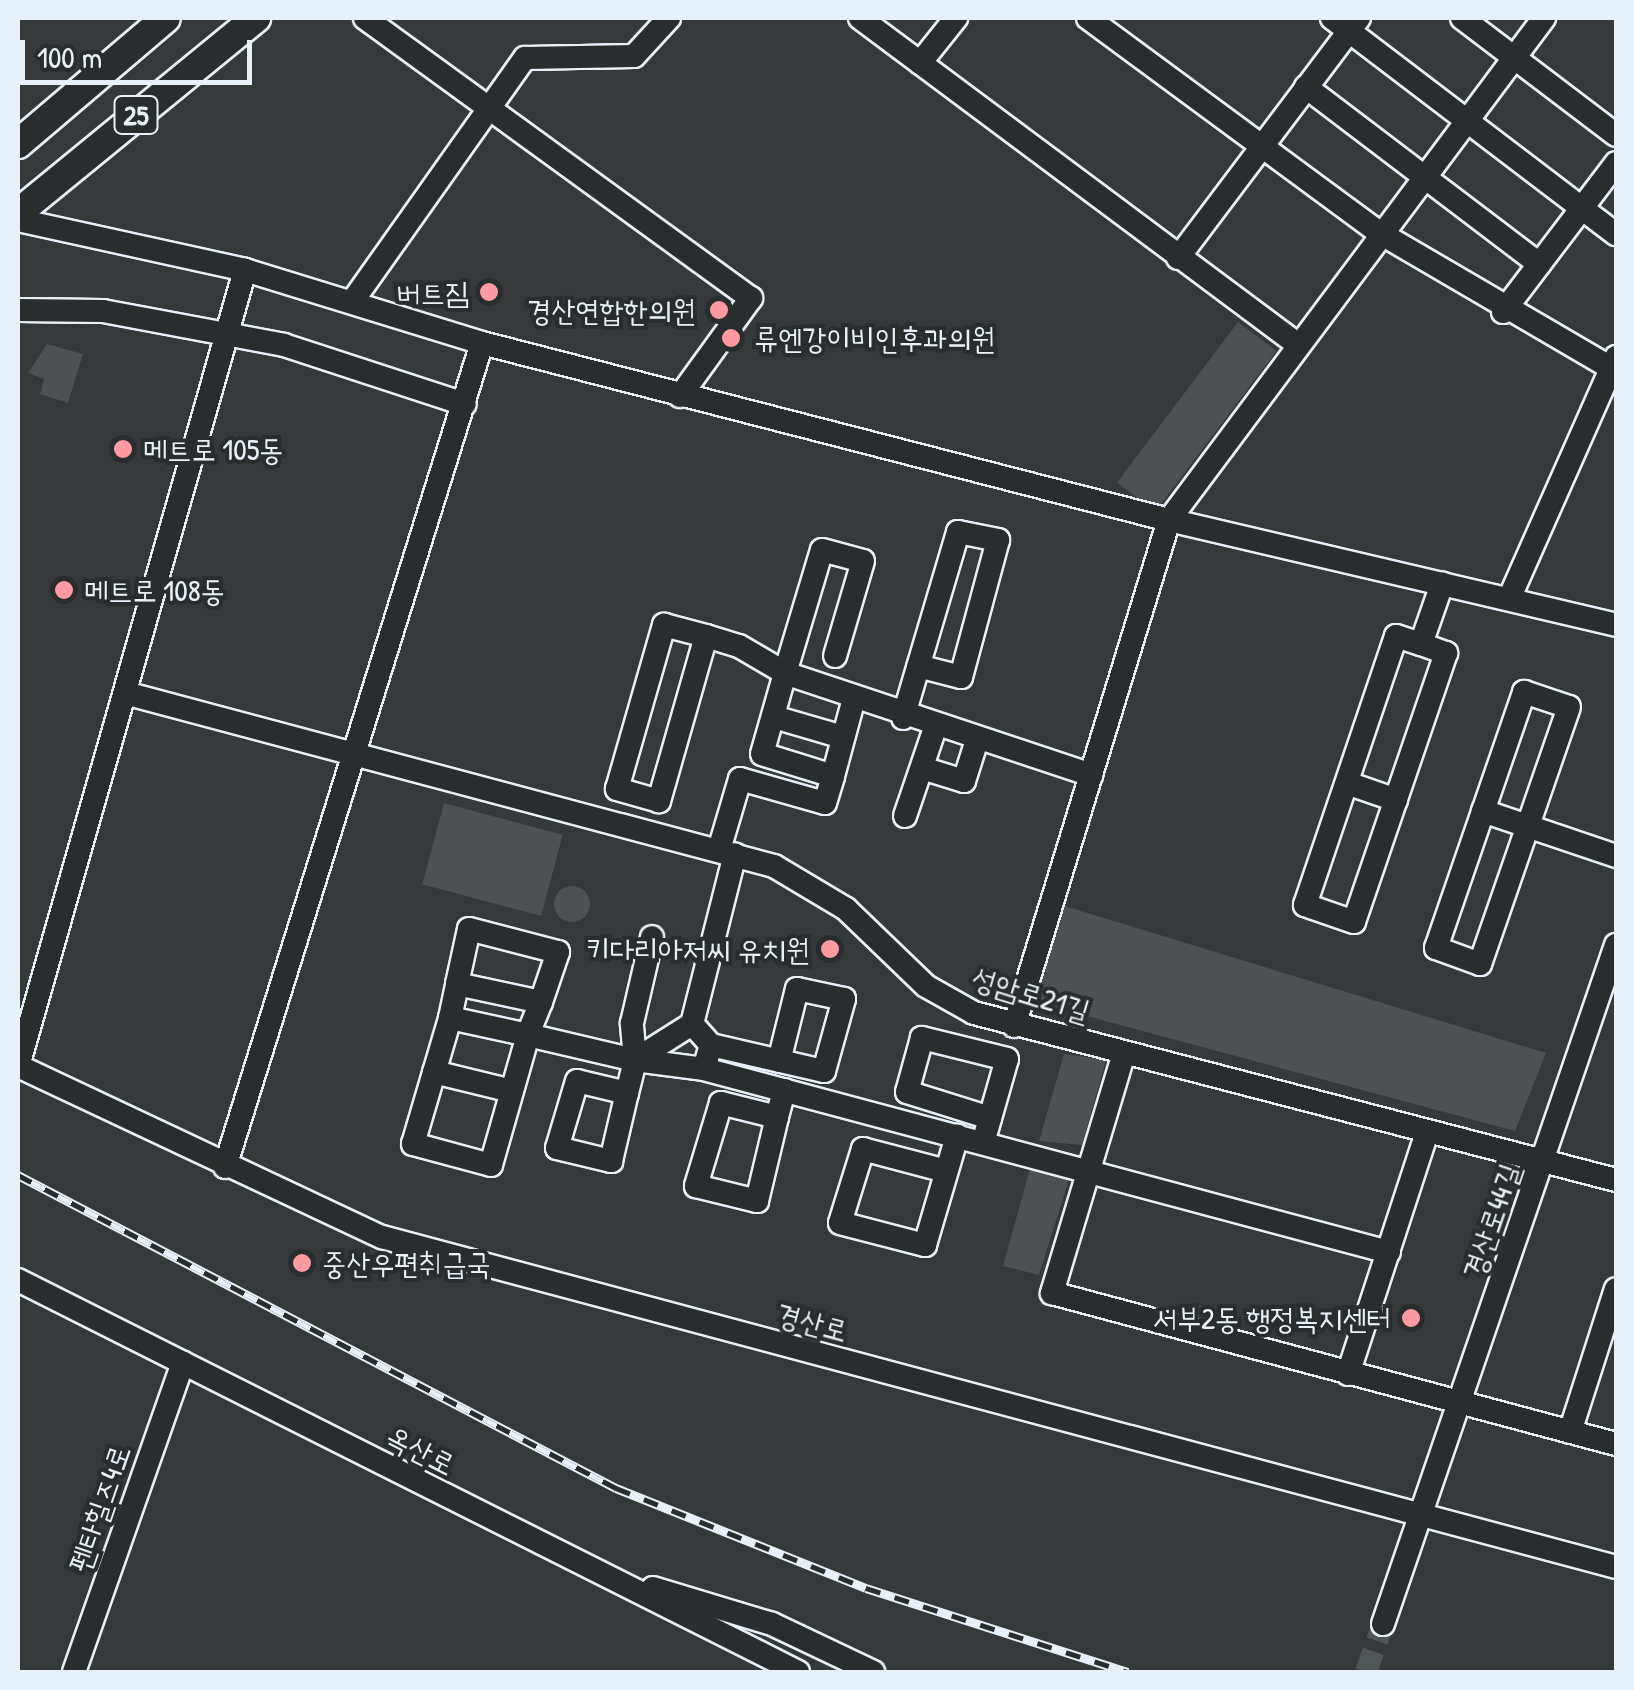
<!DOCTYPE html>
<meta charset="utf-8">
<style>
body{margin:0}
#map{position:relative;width:1634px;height:1690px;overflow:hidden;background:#35393a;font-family:"Patrick Hand","Poor Story",sans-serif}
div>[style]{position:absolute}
.green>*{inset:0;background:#4d5152;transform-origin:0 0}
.round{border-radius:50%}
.minor-tunnel>*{height:22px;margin-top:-11px;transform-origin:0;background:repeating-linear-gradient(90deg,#505556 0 22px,transparent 0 33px)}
.roads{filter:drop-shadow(2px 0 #e8f1f8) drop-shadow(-2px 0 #e8f1f8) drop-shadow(0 2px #e8f1f8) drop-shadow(0 -2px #e8f1f8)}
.minor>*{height:22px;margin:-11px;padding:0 11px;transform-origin:11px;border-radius:11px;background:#2a2d2e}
.major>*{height:28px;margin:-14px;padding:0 14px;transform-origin:14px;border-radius:14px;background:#2a2d2e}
.rail>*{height:9px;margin-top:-4.5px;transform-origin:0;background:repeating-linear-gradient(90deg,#2a2d2e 0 15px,#e8f1f8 0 30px);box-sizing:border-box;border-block:2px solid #e8f1f8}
.dots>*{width:28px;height:28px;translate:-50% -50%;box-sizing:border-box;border:5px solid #2a2d2e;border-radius:50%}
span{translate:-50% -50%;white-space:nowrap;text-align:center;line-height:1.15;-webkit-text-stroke:8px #2a2d2e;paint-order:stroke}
.shield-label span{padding:2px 8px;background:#2a2d2e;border:2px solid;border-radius:8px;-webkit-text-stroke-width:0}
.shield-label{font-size:28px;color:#e8f1f8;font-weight:700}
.poi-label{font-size:30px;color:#e8f1f8}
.right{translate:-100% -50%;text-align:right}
.left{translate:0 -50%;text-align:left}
.street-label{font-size:30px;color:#e8f1f8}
.frame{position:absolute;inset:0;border:20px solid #e8f1f8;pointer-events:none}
.scale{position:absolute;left:20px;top:40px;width:232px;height:45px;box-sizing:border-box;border:5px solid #e8f1f8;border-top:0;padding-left:12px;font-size:30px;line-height:35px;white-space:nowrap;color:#e8f1f8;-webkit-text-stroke:8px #2a2d2e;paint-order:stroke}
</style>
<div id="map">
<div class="green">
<div style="left:1238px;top:322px;width:48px;height:201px;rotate:37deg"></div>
<div style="clip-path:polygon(47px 344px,83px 354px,68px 403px,40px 394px,44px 379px,28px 373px)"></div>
<div style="left:444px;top:803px;width:123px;height:84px;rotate:15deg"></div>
<div class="round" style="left:554px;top:886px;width:36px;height:36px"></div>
<div style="clip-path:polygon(1045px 900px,1546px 1053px,1515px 1131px,1016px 997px)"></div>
<div style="clip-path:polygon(1064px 1054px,1106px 1060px,1082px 1145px,1039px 1141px)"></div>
<div style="clip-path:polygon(1033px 1158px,1074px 1163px,1039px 1275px,1003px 1266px)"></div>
</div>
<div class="minor-tunnel">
<div style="left:1366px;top:1672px;width:51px;rotate:-70.5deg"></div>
</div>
<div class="roads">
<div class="minor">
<div style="left:365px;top:18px;width:477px;rotate:36deg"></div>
<div style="left:751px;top:298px;width:121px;rotate:125.9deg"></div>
<div style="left:860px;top:18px;width:545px;rotate:36.72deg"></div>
<div style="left:1088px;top:18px;width:363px;rotate:36.4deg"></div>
<div style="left:1380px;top:233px;width:273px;rotate:30.3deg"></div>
<div style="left:1332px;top:18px;width:357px;rotate:37.3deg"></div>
<div style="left:1462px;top:18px;width:193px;rotate:37.2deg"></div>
<div style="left:920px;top:63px;width:58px;rotate:-51.3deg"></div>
<div style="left:1306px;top:87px;width:293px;rotate:37.2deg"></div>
<div style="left:18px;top:220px;width:232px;rotate:12.4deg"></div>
<div style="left:245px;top:270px;width:248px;rotate:17.1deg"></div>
<div style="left:482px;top:343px;width:709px;rotate:14.45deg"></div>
<div style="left:1169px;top:520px;width:627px;rotate:-53.24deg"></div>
<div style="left:1178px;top:258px;width:301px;rotate:-53deg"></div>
<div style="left:352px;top:302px;width:299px;rotate:-54.7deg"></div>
<div style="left:525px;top:58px;width:109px;rotate:-1.1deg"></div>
<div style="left:634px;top:56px;width:52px;rotate:-47.4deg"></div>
<div style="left:18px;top:310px;width:85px;rotate:0.7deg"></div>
<div style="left:103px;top:311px;width:184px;rotate:10.6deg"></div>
<div style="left:284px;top:345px;width:190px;rotate:18.1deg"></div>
<div style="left:1503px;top:312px;width:187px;rotate:-52.8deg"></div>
<div style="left:1509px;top:599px;width:265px;rotate:-66.1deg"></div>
<div style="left:706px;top:636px;width:172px;rotate:105.9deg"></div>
<div style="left:659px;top:801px;width:44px;rotate:-164.1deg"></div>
<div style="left:617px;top:789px;width:171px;rotate:-74deg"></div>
<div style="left:664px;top:625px;width:43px;rotate:14.7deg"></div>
<div style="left:706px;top:636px;width:34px;rotate:17deg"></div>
<div style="left:739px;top:646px;width:53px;rotate:30.4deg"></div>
<div style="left:785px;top:673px;width:128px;rotate:-73.3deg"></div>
<div style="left:822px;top:550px;width:42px;rotate:15deg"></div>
<div style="left:863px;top:561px;width:99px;rotate:106.4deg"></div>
<div style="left:1421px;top:644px;width:27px;rotate:20deg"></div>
<div style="left:1446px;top:653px;width:284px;rotate:108.9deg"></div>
<div style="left:1354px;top:922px;width:52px;rotate:-160.9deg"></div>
<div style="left:1305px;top:905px;width:284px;rotate:-71.3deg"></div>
<div style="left:1396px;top:636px;width:26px;rotate:18deg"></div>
<div style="left:1421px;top:644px;width:64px;rotate:-70.7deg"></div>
<div style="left:1524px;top:692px;width:47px;rotate:18.4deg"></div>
<div style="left:1569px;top:707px;width:272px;rotate:109.1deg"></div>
<div style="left:1480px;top:964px;width:47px;rotate:-160deg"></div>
<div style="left:1436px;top:948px;width:271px;rotate:-71deg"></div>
<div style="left:125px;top:693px;width:672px;rotate:14.93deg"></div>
<div style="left:774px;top:866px;width:84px;rotate:30.8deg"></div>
<div style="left:846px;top:909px;width:111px;rotate:43.9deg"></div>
<div style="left:926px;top:986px;width:55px;rotate:29.4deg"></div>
<div style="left:974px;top:1013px;width:663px;rotate:14.58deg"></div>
<div style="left:853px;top:702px;width:77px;rotate:105.1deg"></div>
<div style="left:833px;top:776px;width:74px;rotate:-162.8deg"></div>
<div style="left:762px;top:754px;width:84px;rotate:-74.1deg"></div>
<div style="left:785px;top:673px;width:323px;rotate:18.4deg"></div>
<div style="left:774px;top:717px;width:72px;rotate:16.2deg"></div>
<div style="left:903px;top:718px;width:194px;rotate:-73.5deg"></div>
<div style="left:958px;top:532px;width:41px;rotate:11.3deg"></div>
<div style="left:998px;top:540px;width:142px;rotate:105.1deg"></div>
<div style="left:961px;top:677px;width:44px;rotate:-165.7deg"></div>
<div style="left:922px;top:768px;width:44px;rotate:17.2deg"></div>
<div style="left:964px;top:781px;width:43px;rotate:-72.4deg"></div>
<div style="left:1347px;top:783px;width:52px;rotate:19.1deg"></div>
<div style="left:1483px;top:811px;width:140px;rotate:18.7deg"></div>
<div style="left:905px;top:816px;width:93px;rotate:-71.2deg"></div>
<div style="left:719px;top:850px;width:74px;rotate:-73.5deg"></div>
<div style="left:740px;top:779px;width:88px;rotate:15.8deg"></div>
<div style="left:825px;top:803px;width:28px;rotate:-73deg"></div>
<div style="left:457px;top:984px;width:56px;rotate:-77.7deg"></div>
<div style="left:469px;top:929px;width:92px;rotate:14.5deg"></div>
<div style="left:558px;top:952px;width:53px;rotate:108.8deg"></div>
<div style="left:450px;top:1018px;width:35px;rotate:-78deg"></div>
<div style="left:457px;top:984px;width:86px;rotate:12.1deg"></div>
<div style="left:541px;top:1002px;width:35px;rotate:112deg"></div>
<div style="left:528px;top:1035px;width:135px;rotate:105.9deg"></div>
<div style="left:491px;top:1165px;width:81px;rotate:-164.9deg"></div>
<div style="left:413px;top:1144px;width:131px;rotate:-73.6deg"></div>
<div style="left:450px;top:1018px;width:80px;rotate:12.3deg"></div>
<div style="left:528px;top:1035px;width:110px;rotate:13.2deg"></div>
<div style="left:635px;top:1060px;width:70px;rotate:7.4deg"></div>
<div style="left:704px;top:1069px;width:25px;rotate:-74deg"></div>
<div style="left:711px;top:1045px;width:28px;rotate:-132deg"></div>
<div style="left:1014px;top:1026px;width:529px;rotate:-72.97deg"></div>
<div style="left:1169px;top:520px;width:459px;rotate:13.2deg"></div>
<div style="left:711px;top:1045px;width:116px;rotate:13deg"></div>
<div style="left:824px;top:1071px;width:75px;rotate:-74.5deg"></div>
<div style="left:844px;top:999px;width:48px;rotate:-168deg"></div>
<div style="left:797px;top:989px;width:74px;rotate:104deg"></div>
<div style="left:1124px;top:1053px;width:251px;rotate:106.7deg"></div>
<div style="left:1052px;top:1293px;width:584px;rotate:14.99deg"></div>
<div style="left:635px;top:1060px;width:37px;rotate:-95deg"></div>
<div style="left:632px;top:1023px;width:88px;rotate:-76.9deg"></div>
<div style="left:18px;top:1066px;width:402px;rotate:25.2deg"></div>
<div style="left:382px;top:1237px;width:1277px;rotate:14.97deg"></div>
<div style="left:18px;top:1066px;width:828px;rotate:-74.08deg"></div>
<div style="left:704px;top:1069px;width:709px;rotate:14.96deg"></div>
<div style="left:434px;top:1072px;width:80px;rotate:13.7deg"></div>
<div style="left:627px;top:1093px;width:51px;rotate:-166.5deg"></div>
<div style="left:577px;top:1081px;width:70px;rotate:106.6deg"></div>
<div style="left:557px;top:1148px;width:56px;rotate:13.5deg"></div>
<div style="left:611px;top:1161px;width:70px;rotate:-76.8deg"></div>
<div style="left:627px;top:1093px;width:34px;rotate:-76deg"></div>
<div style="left:635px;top:1060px;width:67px;rotate:-32.3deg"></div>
<div style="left:692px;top:1024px;width:175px;rotate:-75.8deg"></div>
<div style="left:777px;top:1117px;width:58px;rotate:-166deg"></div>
<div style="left:721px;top:1103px;width:87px;rotate:106.8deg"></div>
<div style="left:696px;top:1186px;width:63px;rotate:13.8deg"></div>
<div style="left:757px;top:1201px;width:86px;rotate:-76.6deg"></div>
<div style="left:777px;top:1117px;width:28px;rotate:-75deg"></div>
<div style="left:983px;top:1143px;width:87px;rotate:-74.1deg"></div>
<div style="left:1007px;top:1059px;width:88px;rotate:-166.1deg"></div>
<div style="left:922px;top:1038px;width:56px;rotate:105.5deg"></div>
<div style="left:907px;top:1092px;width:87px;rotate:17.4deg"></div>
<div style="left:225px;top:1167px;width:863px;rotate:-72.68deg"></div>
<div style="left:946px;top:1171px;width:86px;rotate:-165.2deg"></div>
<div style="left:863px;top:1149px;width:77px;rotate:107.3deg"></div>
<div style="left:840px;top:1223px;width:88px;rotate:14.5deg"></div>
<div style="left:925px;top:1245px;width:114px;rotate:-73.6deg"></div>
<div style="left:18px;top:1280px;width:873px;rotate:26.68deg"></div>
<div style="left:1348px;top:1374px;width:255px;rotate:-71.9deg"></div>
<div style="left:1570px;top:1432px;width:150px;rotate:-72.2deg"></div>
<div style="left:653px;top:1588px;width:124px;rotate:16.8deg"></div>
<div style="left:772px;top:1624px;width:112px;rotate:25.4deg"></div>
<div style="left:1383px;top:1624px;width:718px;rotate:-71.06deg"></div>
<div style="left:74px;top:1672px;width:328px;rotate:-70.6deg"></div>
</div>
<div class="major">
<div style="left:18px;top:144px;width:194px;rotate:-40.4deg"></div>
<div style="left:18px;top:213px;width:308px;rotate:-39.3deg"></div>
</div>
</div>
<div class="rail">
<div style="left:18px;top:1175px;width:675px;rotate:27.63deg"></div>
<div style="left:616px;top:1488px;width:269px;rotate:21.8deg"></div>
<div style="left:866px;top:1588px;width:275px;rotate:17.8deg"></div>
</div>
<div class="dots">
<div style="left:489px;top:292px;background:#ff9aa2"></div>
<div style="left:719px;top:310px;background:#ff9aa2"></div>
<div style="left:731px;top:338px;background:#ff9aa2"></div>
<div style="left:123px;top:449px;background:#ff9aa2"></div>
<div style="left:64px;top:590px;background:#ff9aa2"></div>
<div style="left:830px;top:949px;background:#ff9aa2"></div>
<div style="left:302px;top:1263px;background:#ff9aa2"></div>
<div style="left:1411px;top:1318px;background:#ff9aa2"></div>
</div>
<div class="shield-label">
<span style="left:136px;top:115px">25</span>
</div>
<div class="poi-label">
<span class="right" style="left:469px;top:292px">버트짐</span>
<span class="right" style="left:696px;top:310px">경산연합한의원</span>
<span class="left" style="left:754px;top:338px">류엔강이비인후과의원</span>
<span class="left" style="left:143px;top:449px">메트로 105동</span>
<span class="left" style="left:84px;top:590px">메트로 108동</span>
<span class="right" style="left:810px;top:949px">키다리아저씨 유치원</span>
<span class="left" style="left:322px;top:1263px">중산우편취급국</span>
<span class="right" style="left:1391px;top:1318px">서부2동 행정복지센터</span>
</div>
<div class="street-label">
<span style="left:1031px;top:994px;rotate:17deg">성암로21길</span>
<span style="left:1491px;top:1221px;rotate:-71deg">경산로44길</span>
<span style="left:812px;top:1322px;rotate:15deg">경산로</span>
<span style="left:421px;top:1450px;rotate:27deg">옥산로</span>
<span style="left:99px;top:1508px;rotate:-71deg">펜타힐즈4로</span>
</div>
<div class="frame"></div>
<div class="scale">100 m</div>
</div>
